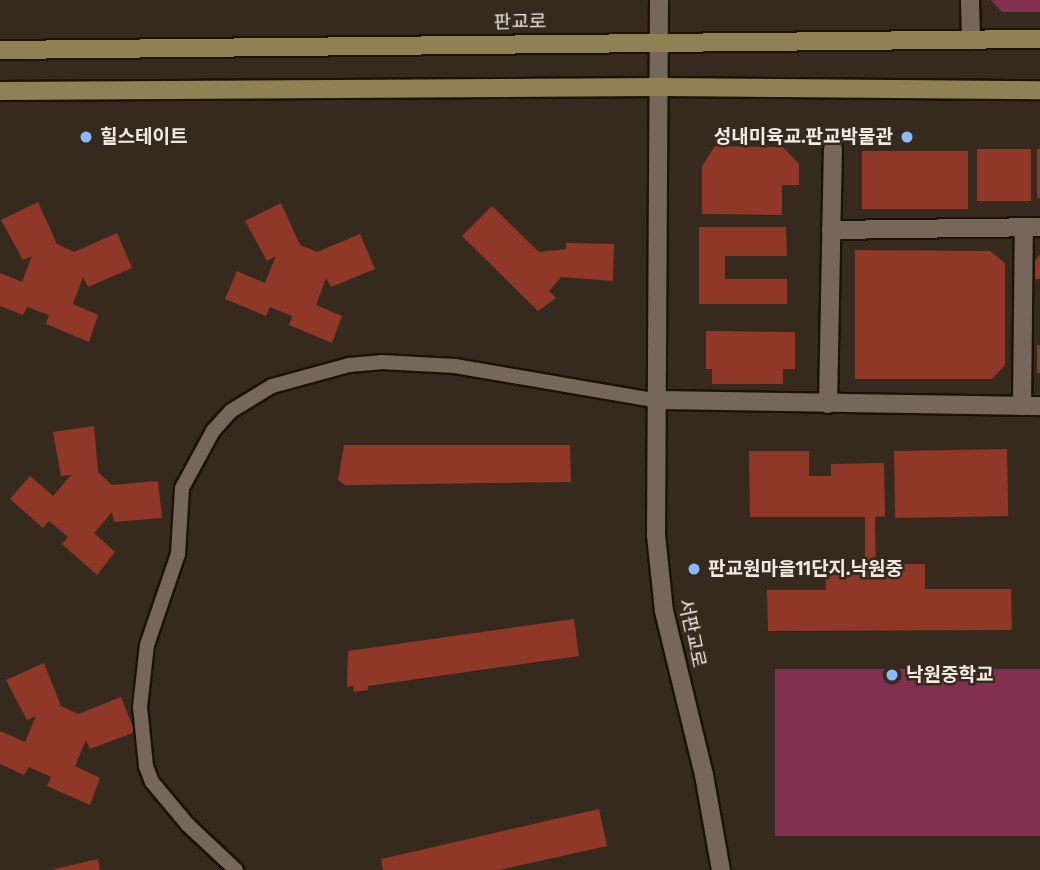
<!DOCTYPE html>
<meta charset="utf-8">
<style>
body{margin:0}
#map{position:relative;width:1040px;height:870px;overflow:hidden;background:#362a1e;font-family:"Fira Sans Condensed","Noto Sans KR",sans-serif}
div>[style]{position:absolute}
.green>*{inset:0;background:#832f50;transform-origin:0 0}
.building>*{inset:0;background:#8f3828;transform-origin:0 0}
.roads{filter:drop-shadow(2px 0 #1d1207) drop-shadow(-2px 0 #1d1207) drop-shadow(0 2px #1d1207) drop-shadow(0 -2px #1d1207)}
.service>*{height:14px;margin:-7px;padding:0 7px;transform-origin:7px;border-radius:7px;background:#75675a}
.minor>*{height:18px;margin:-9px;padding:0 9px;transform-origin:9px;border-radius:9px;background:#75675a}
.tertiary>*{height:18px;margin:-9px;padding:0 9px;transform-origin:9px;border-radius:9px;background:#75675a}
.secondary>*{height:18px;margin:-9px;padding:0 9px;transform-origin:9px;border-radius:9px;background:#908155}
.dots>*{width:19px;height:19px;translate:-50% -50%;box-sizing:border-box;border:4px solid #362a1e;border-radius:50%}
span{translate:-50% -50%;white-space:nowrap;text-align:center;line-height:1.15;-webkit-text-stroke:5px #362a1e;paint-order:stroke}
.street-label{font-size:19px;color:#f2eae2}
.poi-label{font-size:19px;color:#f2eae2;font-weight:700}
.left{translate:0 -50%;text-align:left}
.right{translate:-100% -50%;text-align:right}
</style>
<div id="map">
<div class="green">
<div style="clip-path:polygon(991px 0,1040px 0,1040px 12px,1002px 12px)"></div>
<div style="left:1040px;top:669px;width:167px;height:265px;rotate:90deg"></div>
</div>
<div class="building">
<div style="clip-path:polygon(715px 146px,783px 147px,799px 164px,799px 185px,782px 185px,782px 215px,702px 214px,702px 166px)"></div>
<div style="left:977px;top:149px;width:54px;height:52px"></div>
<div style="left:1037px;top:149px;width:3px;height:49px"></div>
<div style="left:862px;top:151px;width:106px;height:58px"></div>
<div style="clip-path:polygon(38px 202px,57px 244px,74px 252px,117px 233px,132px 268px,88px 287px,83px 277px,73px 304px,98px 315px,89px 342px,46px 324px,49px 315px,27px 307px,23px 315px,0 306px,0 273px,22px 282px,32px 256px,23px 260px,1px 220px)"></div>
<div style="clip-path:polygon(281px 203px,300px 245px,317px 252px,360px 234px,375px 269px,331px 287px,326px 278px,316px 305px,342px 316px,332px 343px,289px 325px,292px 316px,270px 307px,266px 316px,225px 299px,237px 271px,265px 283px,276px 256px,267px 261px,245px 221px)"></div>
<div style="clip-path:polygon(492px 206px,539px 252px,566px 249px,566px 243px,614px 244px,613px 281px,561px 277px,549px 291px,556px 298px,538px 311px,462px 236px)"></div>
<div style="clip-path:polygon(699px 227px,786px 227px,787px 256px,725px 256px,725px 279px,787px 279px,787px 304px,699px 304px)"></div>
<div style="clip-path:polygon(855px 250px,990px 251px,1005px 263px,1005px 365px,992px 379px,855px 379px)"></div>
<div style="clip-path:polygon(1040px 254px,1040px 279px,1035px 279px,1035px 261px)"></div>
<div style="clip-path:polygon(706px 331px,795px 332px,795px 369px,783px 369px,783px 384px,712px 384px,712px 369px,706px 369px)"></div>
<div style="left:1037px;top:345px;width:3px;height:28px"></div>
<div style="clip-path:polygon(94px 426px,98px 472px,112px 485px,158px 481px,162px 518px,114px 522px,112px 512px,94px 533px,115px 552px,97px 575px,62px 544px,68px 537px,49px 521px,43px 528px,10px 499px,30px 476px,53px 496px,71px 475px,61px 476px,53px 432px)"></div>
<div style="clip-path:polygon(344px 445px,570px 445px,571px 482px,345px 485px,338px 480px)"></div>
<div style="left:1007px;top:449px;width:67px;height:113px;rotate:89deg"></div>
<div style="clip-path:polygon(749px 451px,809px 451px,809px 476px,831px 476px,831px 464px,884px 463px,885px 516px,875px 517px,876px 575px,888px 575px,888px 564px,925px 564px,925px 589px,1011px 589px,1012px 630px,768px 631px,767px 590px,826px 590px,825px 575px,865px 575px,865px 517px,750px 517px)"></div>
<div style="clip-path:polygon(574px 619px,579px 656px,368px 686px,368px 690px,354px 692px,353px 686px,347px 687px,348px 651px)"></div>
<div style="clip-path:polygon(44px 663px,61px 706px,78px 714px,121px 697px,135px 732px,90px 749px,86px 740px,75px 766px,100px 778px,90px 805px,47px 786px,51px 777px,29px 767px,24px 775px,0 764px,0 731px,25px 742px,36px 716px,27px 720px,6px 680px)"></div>
<div style="clip-path:polygon(599px 809px,607px 846px,499px 870px,383px 870px,381px 859px)"></div>
<div style="clip-path:polygon(98px 859px,100px 870px,54px 870px,54px 869px)"></div>
</div>
<div class="roads">
<div class="service">
<div style="left:236px;top:870px;width:66px;rotate:-136.8deg"></div>
<div style="left:188px;top:825px;width:56px;rotate:-129.9deg"></div>
<div style="left:152px;top:782px;width:17px;rotate:-111deg"></div>
<div style="left:146px;top:766px;width:59px;rotate:-95.8deg"></div>
<div style="left:140px;top:707px;width:62px;rotate:-83.6deg"></div>
<div style="left:147px;top:645px;width:96px;rotate:-71.2deg"></div>
<div style="left:178px;top:554px;width:66px;rotate:-86.5deg"></div>
<div style="left:182px;top:488px;width:65px;rotate:-61.5deg"></div>
<div style="left:213px;top:431px;width:27px;rotate:-48deg"></div>
<div style="left:231px;top:411px;width:48px;rotate:-31.4deg"></div>
<div style="left:272px;top:386px;width:80px;rotate:-15.3deg"></div>
<div style="left:349px;top:365px;width:32px;rotate:-5deg"></div>
<div style="left:381px;top:362px;width:74px;rotate:3.1deg"></div>
<div style="left:455px;top:366px;width:202px;rotate:9.7deg"></div>
</div>
<div class="minor">
<div style="left:970px;top:0;width:40px;rotate:88.6deg"></div>
<div style="left:831px;top:230px;width:209px;rotate:-0.8deg"></div>
<div style="left:654px;top:400px;width:386px;rotate:0.9deg"></div>
<div style="left:828px;top:404px;width:255px;rotate:-88.9deg"></div>
<div style="left:1022px;top:406px;width:178px;rotate:-89.4deg"></div>
</div>
<div class="tertiary">
<div style="left:659px;top:0;width:535px;rotate:90.32deg"></div>
<div style="left:656px;top:535px;width:76px;rotate:84deg"></div>
<div style="left:664px;top:611px;width:169px;rotate:76.3deg"></div>
<div style="left:704px;top:775px;width:97px;rotate:79.9deg"></div>
</div>
<div class="secondary">
<div style="left:0;top:50px;width:1040px;rotate:-0.61deg"></div>
<div style="left:0;top:91px;width:660px;rotate:-0.35deg"></div>
<div style="left:660px;top:87px;width:380px;rotate:0.5deg"></div>
</div>
</div>
<div class="dots">
<div style="left:86px;top:137px;background:#8bb9fc"></div>
<div style="left:907px;top:137px;background:#8bb9fc"></div>
<div style="left:694px;top:569px;background:#8bb9fc"></div>
<div style="left:892px;top:675px;background:#8bb9fc"></div>
</div>
<div class="street-label">
<span style="left:520px;top:22px;rotate:-1deg">판교로</span>
<span style="left:692px;top:633px;rotate:78deg">서판교로</span>
</div>
<div class="poi-label">
<span class="left" style="left:100px;top:137px">힐스테이트</span>
<span class="right" style="left:893px;top:137px">성내미육교.판교박물관</span>
<span class="left" style="left:708px;top:569px">판교원마을11단지.낙원중</span>
<span class="left" style="left:906px;top:675px">낙원중학교</span>
</div>
</div>
